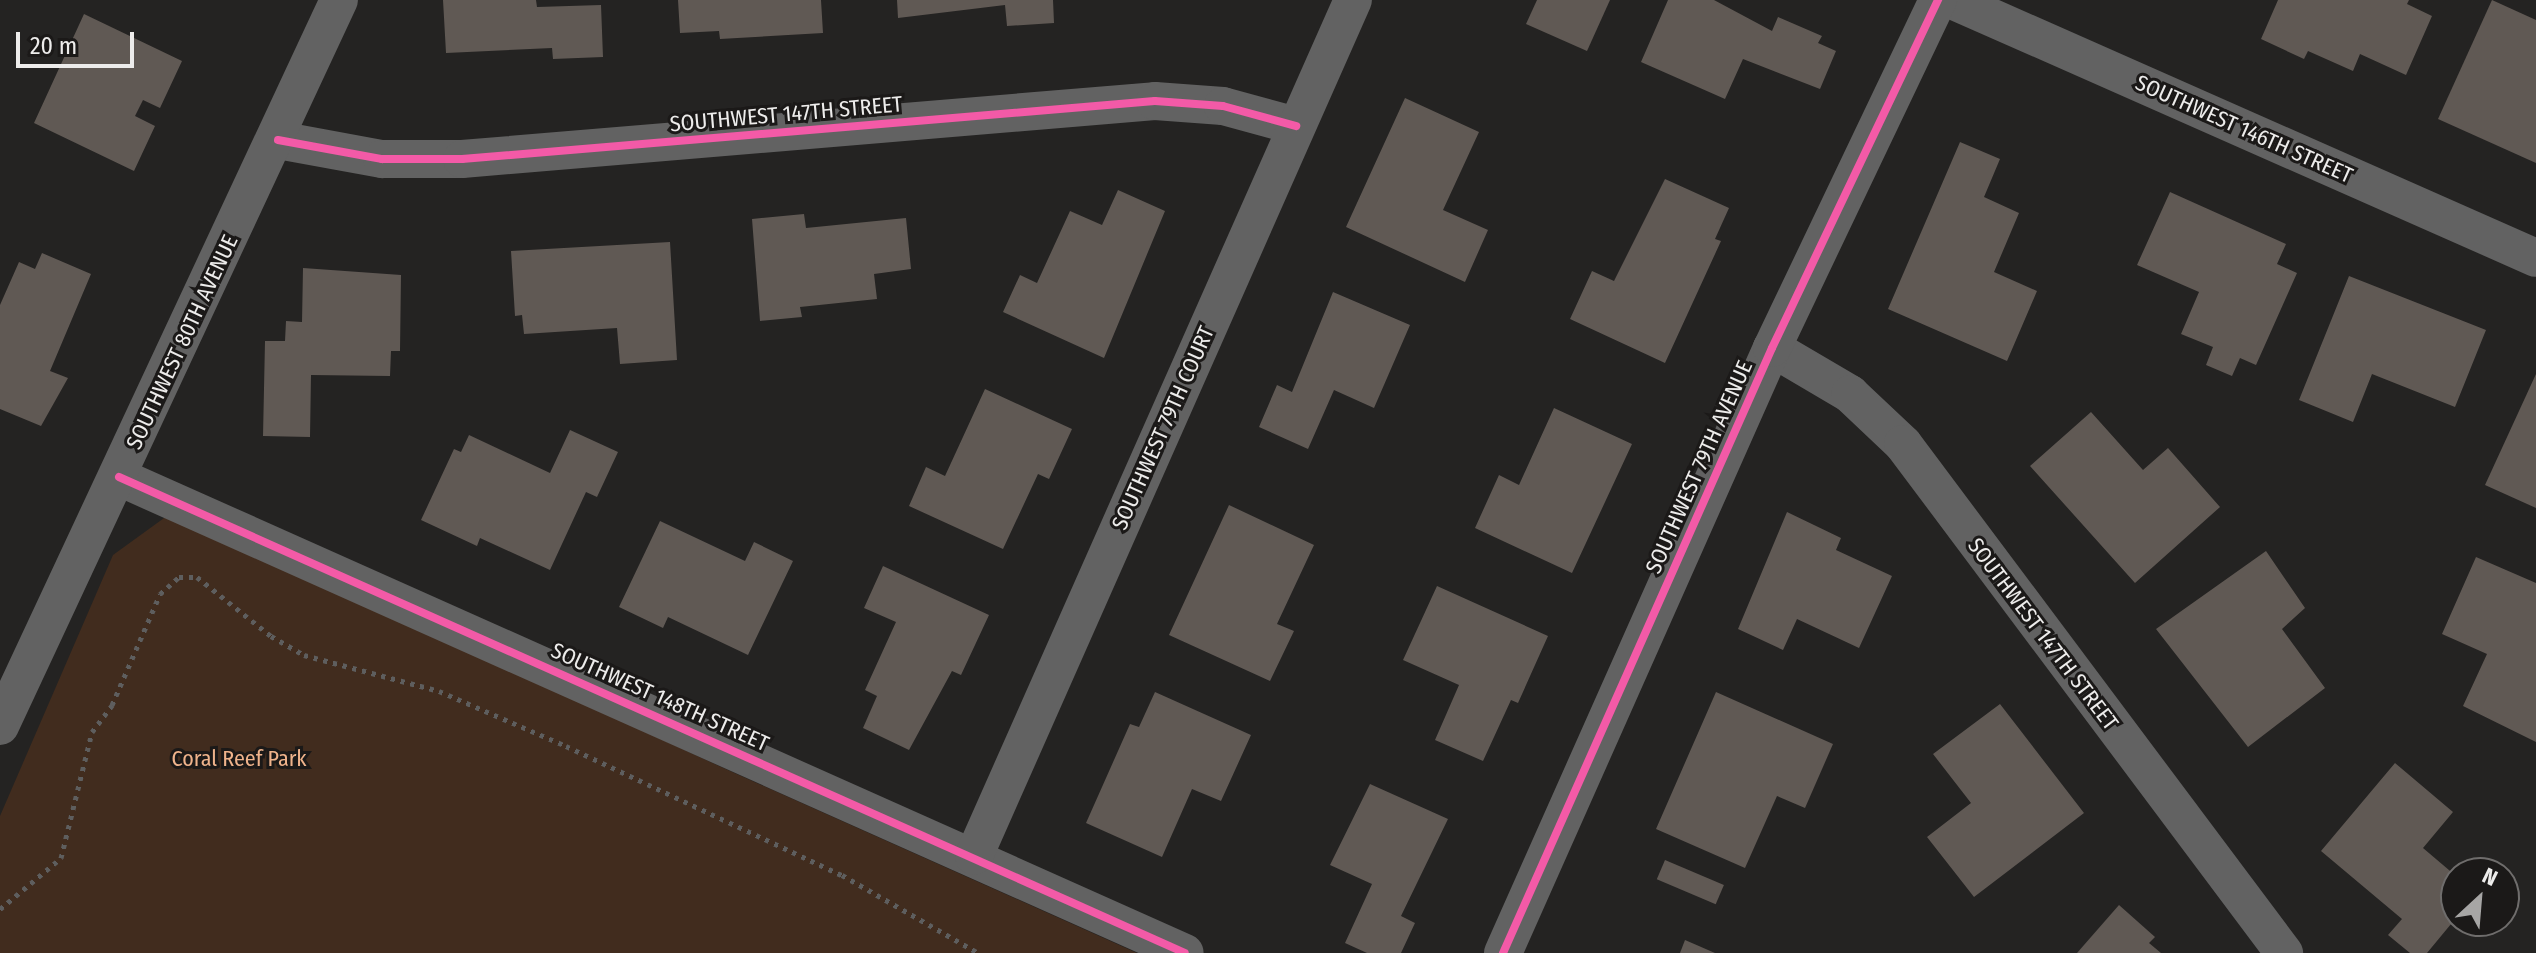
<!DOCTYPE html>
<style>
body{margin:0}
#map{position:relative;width:2536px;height:953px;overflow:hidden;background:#242322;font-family:"Fira Sans Condensed",sans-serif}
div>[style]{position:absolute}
.green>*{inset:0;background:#412c1e}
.building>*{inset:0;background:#605954;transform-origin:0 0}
.path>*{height:5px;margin-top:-2.5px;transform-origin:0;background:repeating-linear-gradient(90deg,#5e5e5e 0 4px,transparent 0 10px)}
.street>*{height:38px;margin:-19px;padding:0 19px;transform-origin:19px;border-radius:19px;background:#626262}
.cycleway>*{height:8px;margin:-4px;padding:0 4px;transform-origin:4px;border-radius:4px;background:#f35aa7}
span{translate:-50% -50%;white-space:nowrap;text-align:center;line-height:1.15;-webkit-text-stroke:6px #1b1918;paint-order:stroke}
.street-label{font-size:22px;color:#edeceb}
.park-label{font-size:22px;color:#efb38b}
.north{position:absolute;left:2440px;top:857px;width:80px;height:80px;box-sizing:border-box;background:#1b1918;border:2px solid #6f6d6c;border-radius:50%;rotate:26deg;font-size:22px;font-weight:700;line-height:32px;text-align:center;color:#edeceb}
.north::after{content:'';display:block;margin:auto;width:28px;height:36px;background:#a7a6a5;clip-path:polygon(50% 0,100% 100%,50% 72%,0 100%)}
.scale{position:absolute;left:16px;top:32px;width:118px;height:36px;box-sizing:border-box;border:4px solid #edeceb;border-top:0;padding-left:10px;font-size:24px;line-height:28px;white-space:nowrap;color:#edeceb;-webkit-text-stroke:6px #1b1918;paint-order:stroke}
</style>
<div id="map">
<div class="green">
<div style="clip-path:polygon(171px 513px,719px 766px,1137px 953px,0 953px,0 816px,113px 555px)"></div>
</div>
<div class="building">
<div style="clip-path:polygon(443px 0,536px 0,537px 7px,601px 5px,603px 57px,553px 59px,552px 48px,446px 53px)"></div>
<div style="clip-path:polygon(678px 0,821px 0,823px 33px,720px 39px,719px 31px,680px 33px)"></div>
<div style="clip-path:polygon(897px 0,1053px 0,1054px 23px,1007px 26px,1005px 5px,898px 18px)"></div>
<div style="clip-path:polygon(1537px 0,1610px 0,1587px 51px,1526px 24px)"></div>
<div style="clip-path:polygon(1668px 0,1714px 0,1772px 31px,1778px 17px,1822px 36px,1818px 43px,1836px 51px,1820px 89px,1743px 59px,1725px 99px,1641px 62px)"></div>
<div style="clip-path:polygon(2278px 0,2409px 0,2407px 4px,2432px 16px,2406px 75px,2360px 54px,2353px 71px,2308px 51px,2304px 59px,2261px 39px)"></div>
<div style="clip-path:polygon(2492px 0,2536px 20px,2536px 163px,2438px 119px)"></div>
<div style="clip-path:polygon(84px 14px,182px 61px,160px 108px,143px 100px,135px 116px,155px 126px,134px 171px,34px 123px)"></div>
<div style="clip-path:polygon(1405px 98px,1479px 132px,1443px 210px,1488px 230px,1465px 282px,1346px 227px)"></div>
<div style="clip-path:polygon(1960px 142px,2000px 159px,1984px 197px,2019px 213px,1994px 272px,2037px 291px,2007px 361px,1888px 309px)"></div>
<div style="clip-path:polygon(1665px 179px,1729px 208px,1715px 239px,1721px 241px,1665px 363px,1570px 319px,1592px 271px,1614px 281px)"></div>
<div style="clip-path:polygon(1118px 190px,1165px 211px,1104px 358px,1003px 312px,1020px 275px,1037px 283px,1070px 211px,1102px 225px)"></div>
<div style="clip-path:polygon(2170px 192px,2286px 244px,2277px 264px,2297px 273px,2256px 365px,2240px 358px,2232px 376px,2206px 365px,2213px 347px,2181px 334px,2199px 292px,2137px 265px)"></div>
<div style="clip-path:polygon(804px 214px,806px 228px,906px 218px,911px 269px,874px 274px,877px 299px,800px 307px,802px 317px,760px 321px,752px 219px)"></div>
<div style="clip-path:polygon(670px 242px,677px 360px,620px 364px,617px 328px,524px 334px,522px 315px,515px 316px,511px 251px)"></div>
<div style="clip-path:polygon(42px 253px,91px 274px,50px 371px,68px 378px,41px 426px,0 409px,0 305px,19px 262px,35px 269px)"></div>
<div style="clip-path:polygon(303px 268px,401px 275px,400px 351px,391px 351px,390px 376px,311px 375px,310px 437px,263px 436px,265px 341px,285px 341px,286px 321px,302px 322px)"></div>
<div style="clip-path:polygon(2349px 276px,2486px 330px,2455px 407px,2372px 374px,2353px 422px,2299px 400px)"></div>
<div style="clip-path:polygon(1333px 292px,1410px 325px,1374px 408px,1334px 390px,1308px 449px,1259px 427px,1277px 385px,1292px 392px)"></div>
<div style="clip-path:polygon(2536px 374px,2536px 508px,2485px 485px)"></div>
<div style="clip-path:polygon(985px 389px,1072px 429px,1049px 479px,1038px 474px,1003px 549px,909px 506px,926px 467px,945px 476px)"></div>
<div style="clip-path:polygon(1554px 408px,1632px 444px,1572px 573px,1475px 528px,1499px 475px,1519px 485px)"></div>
<div style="clip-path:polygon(2091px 412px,2143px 470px,2168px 448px,2220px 507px,2135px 583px,2030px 466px)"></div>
<div style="clip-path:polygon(570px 430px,618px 452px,597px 497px,586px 492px,550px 570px,480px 538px,477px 546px,421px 520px,454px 449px,461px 452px,469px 435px,550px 473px)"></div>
<div style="clip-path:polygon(1229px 505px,1314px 545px,1277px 624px,1294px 631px,1270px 681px,1169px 635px)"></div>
<div style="clip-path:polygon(1787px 512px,1841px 538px,1836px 550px,1892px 576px,1859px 648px,1797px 619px,1783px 650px,1738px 629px)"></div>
<div style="clip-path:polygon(660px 521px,745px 561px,754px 542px,793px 561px,748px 655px,668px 617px,663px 628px,619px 607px)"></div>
<div style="clip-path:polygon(2266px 551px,2305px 608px,2282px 629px,2325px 688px,2248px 747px,2156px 629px)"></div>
<div style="clip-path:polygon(2476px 557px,2536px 583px,2536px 742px,2463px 706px,2487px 654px,2442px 634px)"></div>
<div style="clip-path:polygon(883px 566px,989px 615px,961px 675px,952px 671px,909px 750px,863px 728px,877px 696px,865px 690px,896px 622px,864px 608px)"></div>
<div style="clip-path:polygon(1437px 586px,1548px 636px,1518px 703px,1511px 700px,1483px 761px,1435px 740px,1459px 685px,1403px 660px)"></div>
<div style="clip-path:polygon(1155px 692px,1251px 735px,1221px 801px,1192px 789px,1162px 857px,1086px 823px,1130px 724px,1139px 727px)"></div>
<div style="clip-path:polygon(1716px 692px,1833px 744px,1805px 808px,1777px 796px,1745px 868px,1656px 829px)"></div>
<div style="clip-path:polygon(2000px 704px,2084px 813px,1974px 897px,1927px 837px,1971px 803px,1933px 754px)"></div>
<div style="clip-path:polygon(2395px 763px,2453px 812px,2423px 848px,2456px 876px,2456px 918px,2427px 953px,2410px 953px,2388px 935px,2402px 919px,2321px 851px)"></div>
<div style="clip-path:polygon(1370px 784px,1448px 819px,1401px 916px,1415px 923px,1401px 953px,1367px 953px,1345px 943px,1372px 884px,1330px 865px)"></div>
<div style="left:1665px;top:860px;width:64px;height:21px;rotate:23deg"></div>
<div style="clip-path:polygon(2119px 905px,2155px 937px,2149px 943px,2161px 953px,2077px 953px)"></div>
<div style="clip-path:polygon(1685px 940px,1715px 953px,1680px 953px)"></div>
</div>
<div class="path">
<div style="left:0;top:909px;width:80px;rotate:-39.9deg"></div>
<div style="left:61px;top:858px;width:130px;rotate:-76.2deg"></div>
<div style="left:92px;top:732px;width:34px;rotate:-53deg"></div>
<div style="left:112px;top:705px;width:121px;rotate:-66.6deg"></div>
<div style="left:160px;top:594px;width:25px;rotate:-42deg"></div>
<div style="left:179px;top:577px;width:18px"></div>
<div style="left:197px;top:577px;width:95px;rotate:38.6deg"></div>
<div style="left:271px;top:636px;width:38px;rotate:30deg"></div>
<div style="left:304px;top:655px;width:140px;rotate:14.9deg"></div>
<div style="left:439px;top:691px;width:138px;rotate:23.4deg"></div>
<div style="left:566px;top:746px;width:305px;rotate:25.1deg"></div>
<div style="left:842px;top:875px;width:157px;rotate:29.8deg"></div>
</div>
<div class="street">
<div style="left:1952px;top:0;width:638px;rotate:23.83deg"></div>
<div style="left:278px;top:140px;width:106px;rotate:10.4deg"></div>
<div style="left:382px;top:159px;width:80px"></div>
<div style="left:462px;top:159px;width:695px;rotate:-4.78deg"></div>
<div style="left:1155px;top:101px;width:68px;rotate:4.2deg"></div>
<div style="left:1223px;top:106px;width:76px;rotate:15.3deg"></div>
<div style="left:1772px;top:348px;width:91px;rotate:30.5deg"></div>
<div style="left:1850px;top:394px;width:73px;rotate:43.3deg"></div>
<div style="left:1903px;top:444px;width:636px;rotate:53.18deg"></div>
<div style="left:119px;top:477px;width:1167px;rotate:24.06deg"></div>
<div style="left:0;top:726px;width:801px;rotate:-64.97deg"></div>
<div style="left:974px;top:856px;width:936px;rotate:-66.12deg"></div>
<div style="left:1503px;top:953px;width:662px;rotate:-66.03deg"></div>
<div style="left:1772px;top:348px;width:386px;rotate:-64.5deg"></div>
</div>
<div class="cycleway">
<div style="left:278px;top:140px;width:106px;rotate:10.4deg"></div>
<div style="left:382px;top:159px;width:80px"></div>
<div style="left:462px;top:159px;width:695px;rotate:-4.78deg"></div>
<div style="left:1155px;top:101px;width:68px;rotate:4.2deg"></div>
<div style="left:1223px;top:106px;width:76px;rotate:15.3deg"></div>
<div style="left:119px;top:477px;width:1167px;rotate:24.06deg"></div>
<div style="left:1503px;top:953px;width:662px;rotate:-66.03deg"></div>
<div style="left:1772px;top:348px;width:386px;rotate:-64.5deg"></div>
</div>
<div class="street-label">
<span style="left:786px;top:114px;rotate:-5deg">SOUTHWEST 147TH STREET</span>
<span style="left:2244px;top:129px;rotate:24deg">SOUTHWEST 146TH STREET</span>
<span style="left:182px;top:342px;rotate:-65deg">SOUTHWEST 80TH AVENUE</span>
<span style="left:1163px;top:428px;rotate:-66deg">SOUTHWEST 79TH COURT</span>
<span style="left:1699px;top:467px;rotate:-66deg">SOUTHWEST 79TH AVENUE</span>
<span style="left:2043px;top:634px;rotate:53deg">SOUTHWEST 147TH STREET</span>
<span style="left:660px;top:697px;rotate:24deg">SOUTHWEST 148TH STREET</span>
</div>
<div class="park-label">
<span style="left:239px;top:759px">Coral Reef Park</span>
</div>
<div class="north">N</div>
<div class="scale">20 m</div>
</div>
